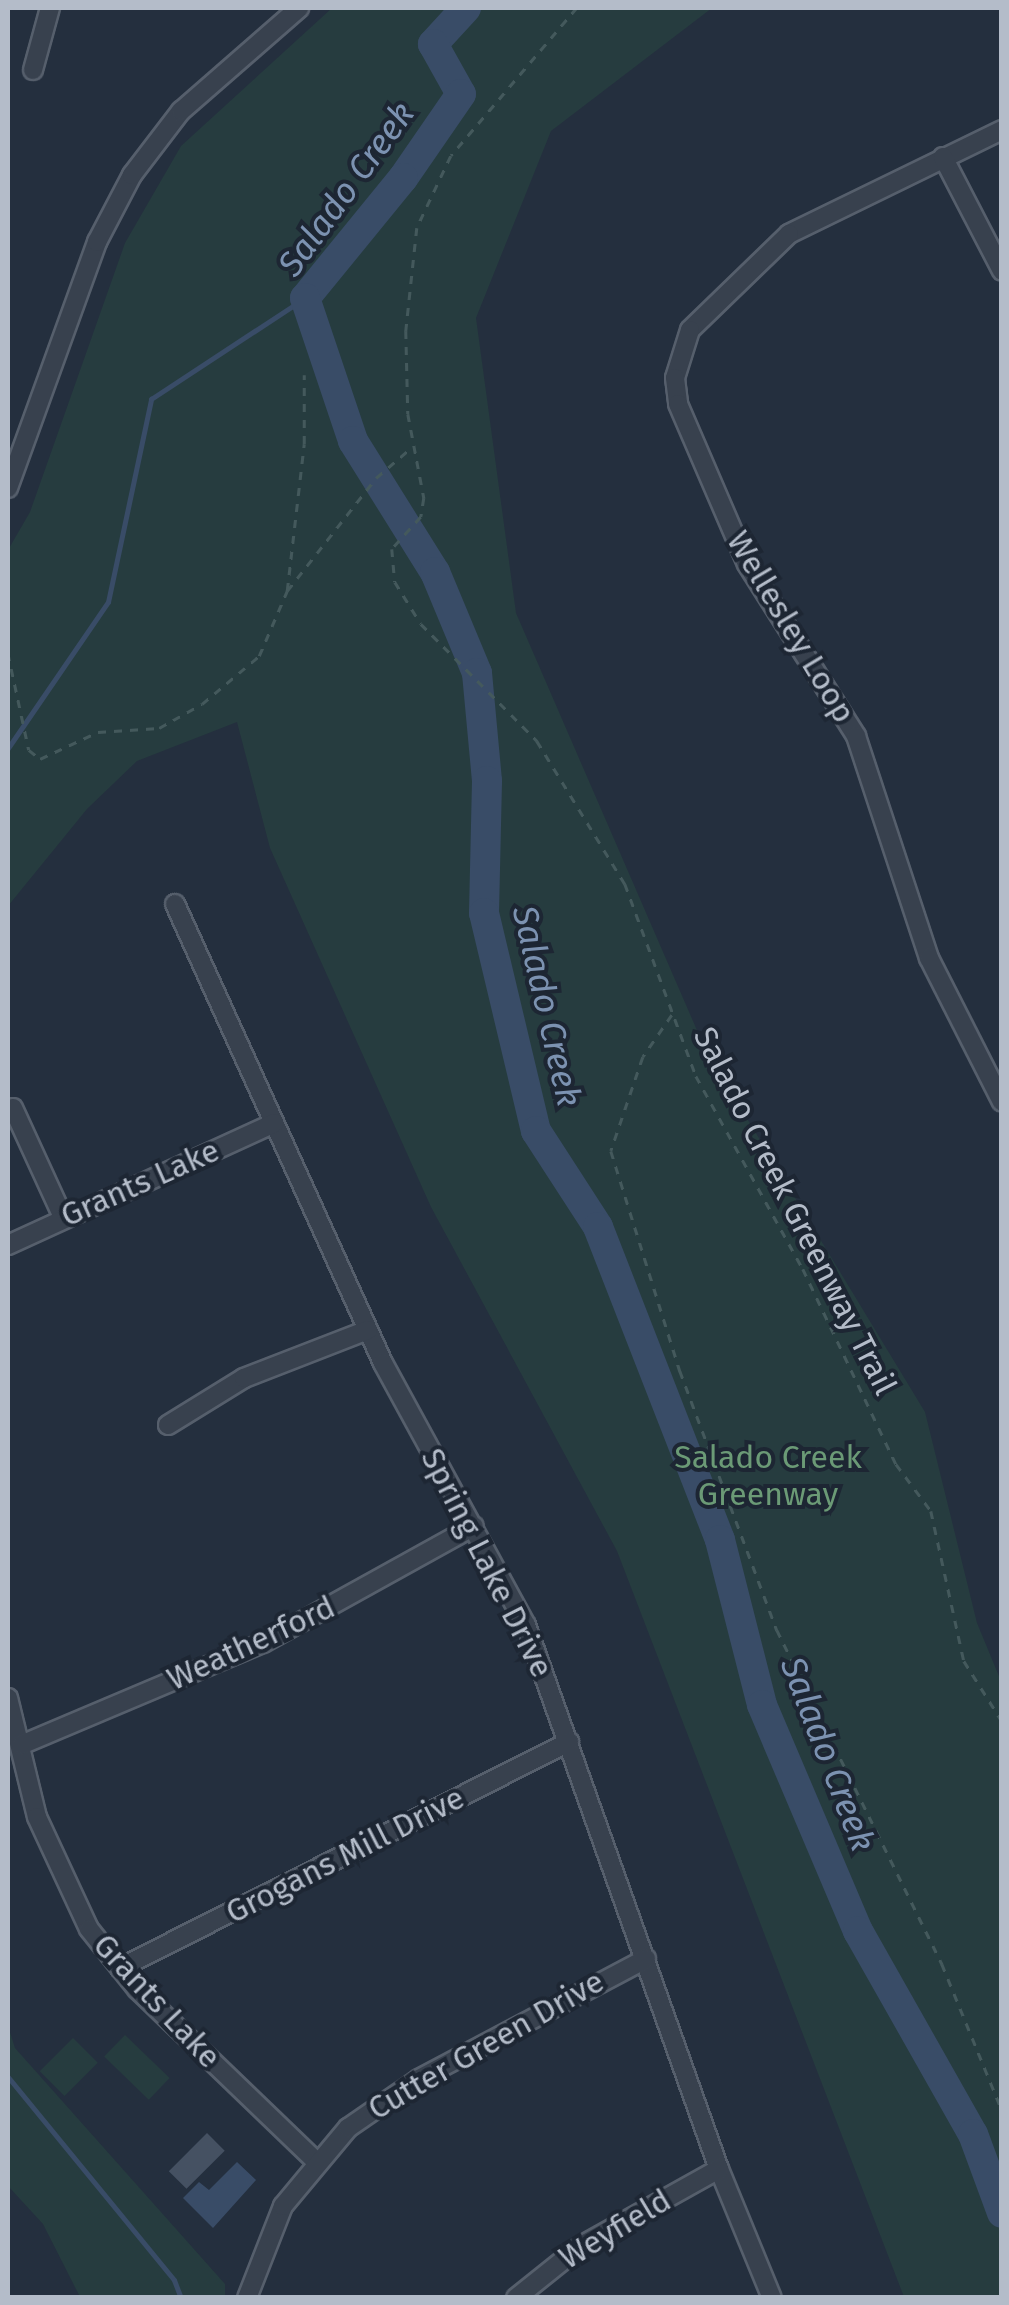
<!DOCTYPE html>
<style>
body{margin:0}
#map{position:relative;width:1009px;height:2305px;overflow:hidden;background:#242f3e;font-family:"Fira Sans",sans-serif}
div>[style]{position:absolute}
.green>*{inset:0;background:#263c3f;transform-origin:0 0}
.water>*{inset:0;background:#394c67}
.stream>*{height:5px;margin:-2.5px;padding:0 2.5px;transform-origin:2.5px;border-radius:2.5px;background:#394c67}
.river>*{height:30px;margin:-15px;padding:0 15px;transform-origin:15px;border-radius:15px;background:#394c67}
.building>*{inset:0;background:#455162;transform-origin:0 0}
.path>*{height:2.5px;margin-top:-1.25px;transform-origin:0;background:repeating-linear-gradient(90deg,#44595c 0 8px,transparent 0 16px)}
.roads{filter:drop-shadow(2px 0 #565f6c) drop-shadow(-2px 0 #565f6c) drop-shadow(0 2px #565f6c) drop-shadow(0 -2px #565f6c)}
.minor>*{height:18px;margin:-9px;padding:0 9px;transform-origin:9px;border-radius:9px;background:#38414e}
span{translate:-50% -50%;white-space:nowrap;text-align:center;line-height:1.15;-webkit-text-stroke:8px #1d2633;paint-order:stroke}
.street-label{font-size:32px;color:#b4bcc9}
.park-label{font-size:32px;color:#6b9a76}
.water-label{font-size:35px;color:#7c92b1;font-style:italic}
.frame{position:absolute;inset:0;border:10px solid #b4bcc9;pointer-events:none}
</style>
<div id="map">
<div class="green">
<div style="clip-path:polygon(332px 8px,712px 8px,551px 131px,476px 318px,516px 613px,706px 1051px,925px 1412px,977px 1623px,1001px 1681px,1001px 2297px,904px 2297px,617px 1551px,431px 1207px,270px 848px,237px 722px,137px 761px,87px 809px,8px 906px,8px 550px,30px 512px,125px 243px,181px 146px)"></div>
<div style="clip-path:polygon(8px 2026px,15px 2048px,225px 2284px,225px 2297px,80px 2297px,43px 2224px,8px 2186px)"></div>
<div style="left:125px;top:2035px;width:62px;height:30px;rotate:44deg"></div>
<div style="left:73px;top:2038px;width:35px;height:47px;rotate:45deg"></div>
</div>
<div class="water">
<div style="clip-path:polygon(237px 2162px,256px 2180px,213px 2228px,183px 2198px,199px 2182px,209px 2190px)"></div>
</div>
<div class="stream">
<div style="left:8px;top:748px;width:177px;rotate:-55.6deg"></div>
<div style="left:108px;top:602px;width:208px;rotate:-78deg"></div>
<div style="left:151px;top:399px;width:184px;rotate:-33.3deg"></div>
<div style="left:8px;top:2077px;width:262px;rotate:50.7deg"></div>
<div style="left:174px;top:2280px;width:19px;rotate:69deg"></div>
</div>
<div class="river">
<div style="left:466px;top:8px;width:49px;rotate:132.5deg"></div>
<div style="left:433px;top:44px;width:57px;rotate:60.8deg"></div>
<div style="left:461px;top:94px;width:102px;rotate:124.6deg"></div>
<div style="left:403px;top:178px;width:155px;rotate:129.2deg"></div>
<div style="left:305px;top:298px;width:151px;rotate:71.4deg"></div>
<div style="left:353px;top:441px;width:155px;rotate:58deg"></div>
<div style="left:435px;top:572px;width:109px;rotate:67.4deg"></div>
<div style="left:477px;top:673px;width:108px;rotate:84.7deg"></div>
<div style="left:487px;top:781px;width:132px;rotate:91.3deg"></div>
<div style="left:484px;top:913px;width:224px;rotate:76.6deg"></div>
<div style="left:536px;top:1131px;width:114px;rotate:57.1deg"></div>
<div style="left:598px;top:1227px;width:336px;rotate:68.7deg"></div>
<div style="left:720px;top:1540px;width:170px;rotate:75.7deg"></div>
<div style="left:762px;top:1705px;width:246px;rotate:67deg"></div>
<div style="left:858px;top:1931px;width:233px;rotate:60.5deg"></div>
<div style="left:973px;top:2134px;width:84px;rotate:69.8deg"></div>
</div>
<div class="building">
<div style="left:207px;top:2133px;width:25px;height:54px;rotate:45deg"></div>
</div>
<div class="path">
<div style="left:577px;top:8px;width:194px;rotate:130.4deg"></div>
<div style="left:451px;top:156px;width:80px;rotate:115.3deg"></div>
<div style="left:417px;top:228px;width:104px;rotate:96.1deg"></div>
<div style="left:406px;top:331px;width:83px;rotate:88.6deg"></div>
<div style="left:408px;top:414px;width:86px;rotate:79.2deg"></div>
<div style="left:424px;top:498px;width:19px;rotate:99deg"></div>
<div style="left:421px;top:517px;width:43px;rotate:132.2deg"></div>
<div style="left:392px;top:549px;width:33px;rotate:85deg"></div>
<div style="left:395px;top:582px;width:49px;rotate:58.2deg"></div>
<div style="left:421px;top:624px;width:165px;rotate:45.2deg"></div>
<div style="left:537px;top:741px;width:168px;rotate:58.4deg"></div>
<div style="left:625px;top:884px;width:205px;rotate:69.7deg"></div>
<div style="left:696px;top:1076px;width:221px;rotate:61deg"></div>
<div style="left:803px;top:1269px;width:216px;rotate:64.5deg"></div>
<div style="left:896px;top:1464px;width:59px;rotate:53.3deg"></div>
<div style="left:931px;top:1511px;width:154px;rotate:77.6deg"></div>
<div style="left:964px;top:1661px;width:71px;rotate:57.7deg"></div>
<div style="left:287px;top:591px;width:144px;rotate:-51.8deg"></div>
<div style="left:376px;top:478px;width:48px;rotate:-40.7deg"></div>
<div style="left:8px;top:653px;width:99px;rotate:77.8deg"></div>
<div style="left:29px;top:750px;width:14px;rotate:39deg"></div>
<div style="left:40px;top:759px;width:64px;rotate:-25deg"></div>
<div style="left:98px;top:732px;width:61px;rotate:-3.8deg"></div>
<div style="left:159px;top:728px;width:49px;rotate:-29.2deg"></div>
<div style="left:202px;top:704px;width:75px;rotate:-40.1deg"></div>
<div style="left:259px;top:656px;width:71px;rotate:-66.7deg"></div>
<div style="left:287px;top:591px;width:148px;rotate:-83.4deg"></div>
<div style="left:304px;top:444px;width:69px;rotate:-90deg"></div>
<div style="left:672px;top:1015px;width:51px;rotate:124.6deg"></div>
<div style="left:643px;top:1057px;width:99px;rotate:108.8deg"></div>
<div style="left:611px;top:1151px;width:231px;rotate:72.6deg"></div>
<div style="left:680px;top:1371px;width:277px;rotate:69.5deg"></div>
<div style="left:777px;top:1630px;width:373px;rotate:63.7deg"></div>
<div style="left:942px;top:1964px;width:158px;rotate:67.7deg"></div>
</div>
<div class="roads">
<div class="minor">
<div style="left:33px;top:70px;width:64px;rotate:-74.7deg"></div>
<div style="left:1002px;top:130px;width:237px;rotate:154deg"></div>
<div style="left:789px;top:234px;width:138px;rotate:135.9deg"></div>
<div style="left:690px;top:330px;width:50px;rotate:107.4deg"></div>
<div style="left:675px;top:378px;width:26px;rotate:83deg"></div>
<div style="left:678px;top:404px;width:174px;rotate:66.7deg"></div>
<div style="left:747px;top:564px;width:204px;rotate:57.6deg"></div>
<div style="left:856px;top:736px;width:234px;rotate:71.8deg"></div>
<div style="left:929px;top:958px;width:161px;rotate:63.1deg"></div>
<div style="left:943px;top:157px;width:128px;rotate:62.6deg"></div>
<div style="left:8px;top:488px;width:262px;rotate:-70.1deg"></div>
<div style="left:97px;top:242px;width:76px;rotate:-62.4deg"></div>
<div style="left:132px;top:175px;width:81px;rotate:-52.6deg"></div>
<div style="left:181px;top:111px;width:157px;rotate:-41.1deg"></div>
<div style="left:175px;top:904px;width:504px;rotate:65.62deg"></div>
<div style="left:383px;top:1363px;width:298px;rotate:61.4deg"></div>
<div style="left:526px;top:1625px;width:577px;rotate:70.47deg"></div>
<div style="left:719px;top:2169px;width:139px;rotate:67.7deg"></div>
<div style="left:13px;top:1108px;width:120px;rotate:65.4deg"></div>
<div style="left:8px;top:1245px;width:293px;rotate:-24.6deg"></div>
<div style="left:168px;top:1425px;width:89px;rotate:-31.7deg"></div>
<div style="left:244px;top:1378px;width:133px;rotate:-21.2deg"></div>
<div style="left:8px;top:1698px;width:122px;rotate:76.3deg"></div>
<div style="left:37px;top:1817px;width:123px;rotate:65.1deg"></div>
<div style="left:89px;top:1929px;width:77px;rotate:51.3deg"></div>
<div style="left:137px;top:1989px;width:248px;rotate:43.9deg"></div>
<div style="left:21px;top:1745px;width:263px;rotate:-22.9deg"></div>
<div style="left:263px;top:1643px;width:241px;rotate:-29deg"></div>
<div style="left:120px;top:1968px;width:503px;rotate:-26.72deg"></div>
<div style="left:247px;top:2298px;width:99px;rotate:-68.6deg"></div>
<div style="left:283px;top:2206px;width:102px;rotate:-50.2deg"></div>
<div style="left:348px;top:2128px;width:86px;rotate:-34.6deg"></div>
<div style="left:419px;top:2079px;width:257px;rotate:-27.9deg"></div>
<div style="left:516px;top:2298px;width:83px;rotate:-38.7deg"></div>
<div style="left:581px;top:2246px;width:158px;rotate:-29.2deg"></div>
</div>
</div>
<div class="street-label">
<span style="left:791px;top:627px;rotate:59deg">Wellesley Loop</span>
<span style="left:140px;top:1183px;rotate:-24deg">Grants Lake</span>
<span style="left:795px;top:1211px;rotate:63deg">Salado Creek Greenway Trail</span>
<span style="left:487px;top:1563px;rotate:63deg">Spring Lake Drive</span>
<span style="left:251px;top:1643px;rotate:-25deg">Weatherford</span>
<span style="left:345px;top:1855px;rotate:-27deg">Grogans Mill Drive</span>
<span style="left:157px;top:2001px;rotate:47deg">Grants Lake</span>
<span style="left:486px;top:2045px;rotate:-30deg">Cutter Green Drive</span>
<span style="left:615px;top:2229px;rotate:-31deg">Weyfield</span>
</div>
<div class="park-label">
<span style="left:768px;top:1476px">Salado Creek<br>Greenway</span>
</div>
<div class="water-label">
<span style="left:346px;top:189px;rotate:-54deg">Salado Creek</span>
<span style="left:547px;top:1006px;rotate:77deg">Salado Creek</span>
<span style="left:828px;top:1754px;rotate:69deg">Salado Creek</span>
</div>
<div class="frame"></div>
</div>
